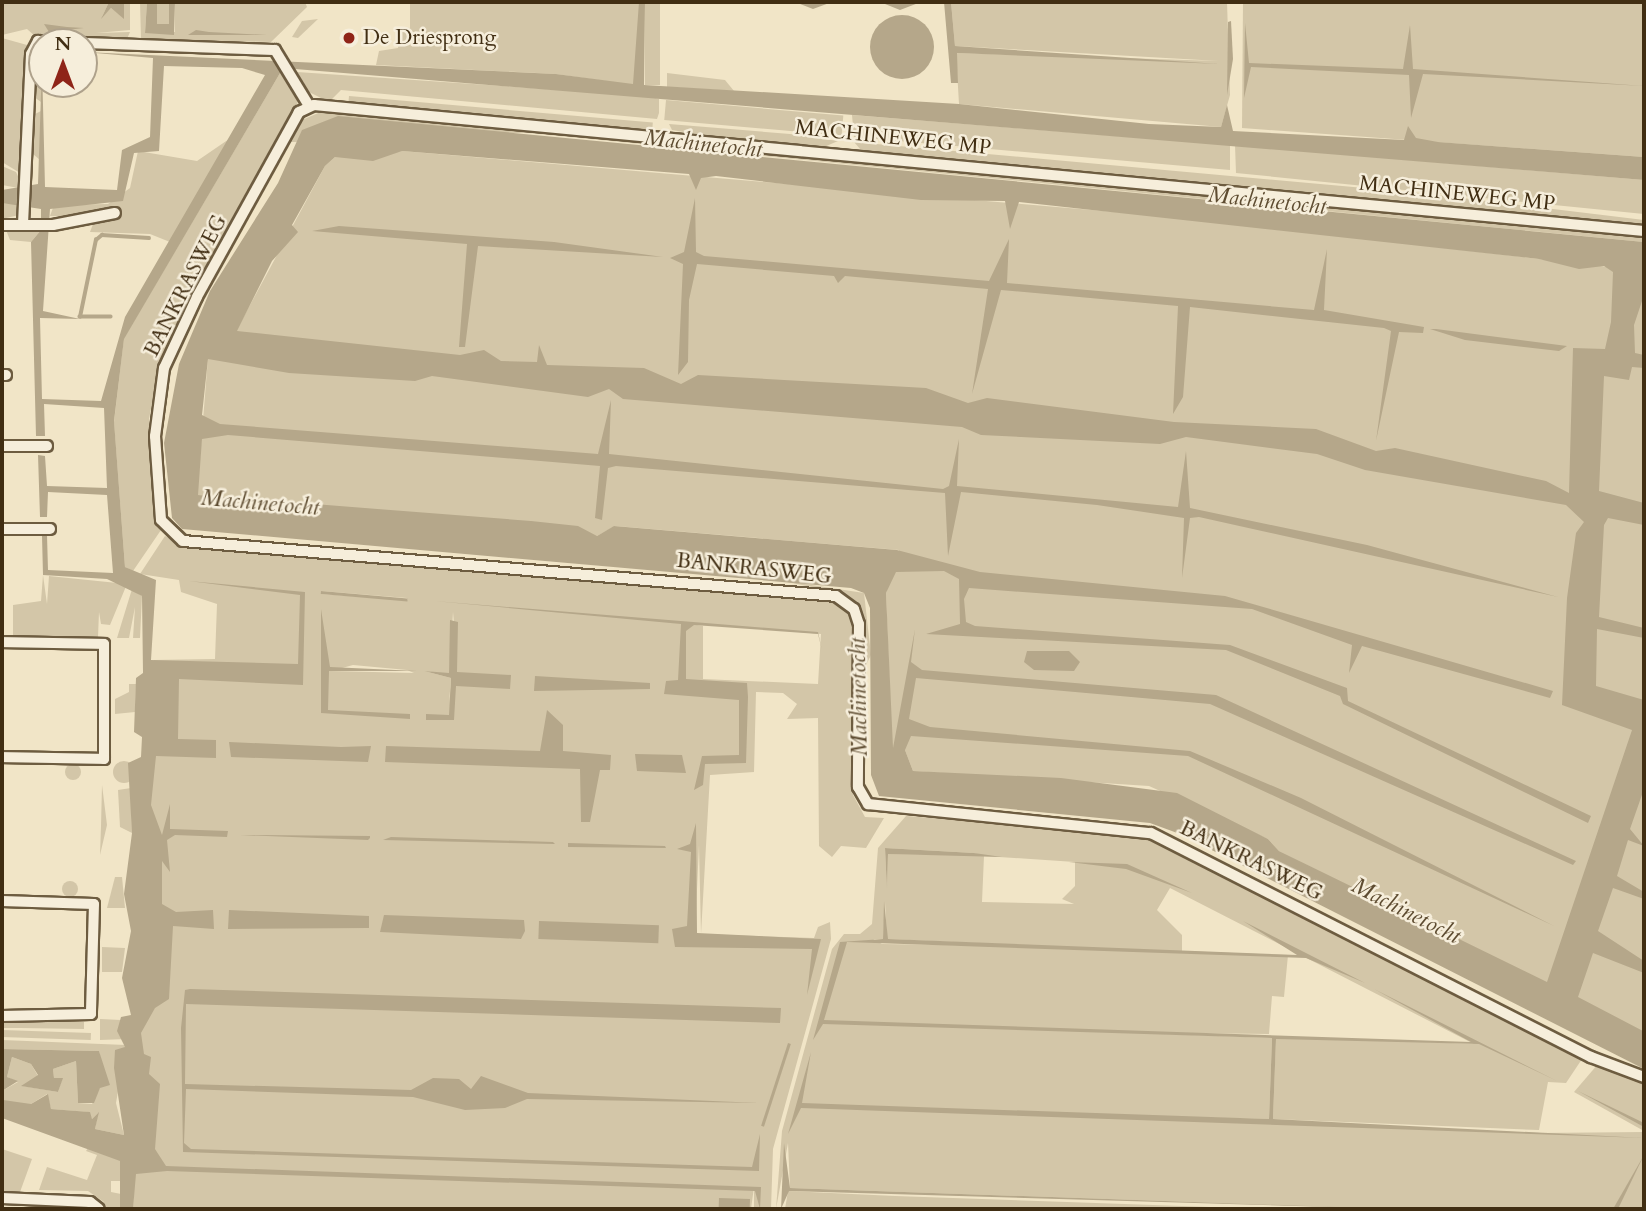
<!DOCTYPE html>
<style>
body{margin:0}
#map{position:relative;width:1646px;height:1211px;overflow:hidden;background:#f1e5c7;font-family:Cardo,serif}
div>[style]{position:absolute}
.green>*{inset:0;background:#d3c6a8;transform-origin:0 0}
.round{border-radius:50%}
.water>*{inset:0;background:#b5a78a;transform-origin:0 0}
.stream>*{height:3.5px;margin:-1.75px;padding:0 1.75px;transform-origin:1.75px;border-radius:1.75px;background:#b5a78a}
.roads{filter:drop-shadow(2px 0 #6d5c40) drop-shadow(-2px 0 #6d5c40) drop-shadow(0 2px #6d5c40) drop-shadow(0 -2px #6d5c40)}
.minor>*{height:10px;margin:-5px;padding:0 5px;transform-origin:5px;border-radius:5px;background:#f6eedb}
.dots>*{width:19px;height:19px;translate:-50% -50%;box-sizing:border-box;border:4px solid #f6eedb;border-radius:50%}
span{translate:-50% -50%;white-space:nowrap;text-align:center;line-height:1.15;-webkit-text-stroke:5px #f6eedb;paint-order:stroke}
.poi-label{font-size:21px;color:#412e13}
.left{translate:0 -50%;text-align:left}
.street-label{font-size:21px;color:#412e13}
.water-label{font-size:23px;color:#5e4c31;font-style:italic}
.frame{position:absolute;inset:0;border:4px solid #412e13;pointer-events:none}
.north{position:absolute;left:28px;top:28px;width:70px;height:70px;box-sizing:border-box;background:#f6eedb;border:2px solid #aea18b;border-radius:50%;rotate:0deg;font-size:19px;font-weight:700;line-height:28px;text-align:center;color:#412e13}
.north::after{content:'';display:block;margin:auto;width:24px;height:32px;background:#8f2418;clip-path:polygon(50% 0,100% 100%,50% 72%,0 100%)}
</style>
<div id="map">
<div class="green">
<div style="clip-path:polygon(2px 2px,109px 2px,102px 17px,111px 8px,124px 18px,124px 2px,130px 2px,130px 30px,96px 33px,130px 32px,127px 39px,36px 37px,27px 29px,2px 35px)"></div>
<div style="clip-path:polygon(140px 2px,147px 2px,145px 33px,175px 32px,175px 2px,305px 2px,307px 7px,271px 42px,141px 39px)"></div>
<div style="left:157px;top:2px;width:12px;height:22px"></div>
<div style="clip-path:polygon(410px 2px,643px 2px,640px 86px,556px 74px,376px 65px,379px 51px,398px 48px,401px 27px,410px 28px)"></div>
<div style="left:645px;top:2px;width:15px;height:83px"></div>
<div style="clip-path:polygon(951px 2px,1227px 2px,1230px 95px,1221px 127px,959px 104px,956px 53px,1219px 61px,955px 46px)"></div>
<div style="clip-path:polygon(1243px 2px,1644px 2px,1644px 157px,1242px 128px)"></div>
<div style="clip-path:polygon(318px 19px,298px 38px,292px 37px,302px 21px)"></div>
<div style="clip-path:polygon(2px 38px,27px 45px,25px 176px,2px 162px)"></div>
<div style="clip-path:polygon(42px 48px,41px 102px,34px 97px,35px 55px)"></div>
<div style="clip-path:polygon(283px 68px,298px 93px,297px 110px,159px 366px,149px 419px,151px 480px,161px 530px,133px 571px,125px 567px,114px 422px,124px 338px)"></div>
<div style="clip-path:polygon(297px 72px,649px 96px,659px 99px,659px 113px,657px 119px,341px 90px,329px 102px,309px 92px)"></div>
<div style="clip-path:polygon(667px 73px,725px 80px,734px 91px,667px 87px)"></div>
<div style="left:349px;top:96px;width:305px;height:14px;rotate:5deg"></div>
<div style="left:666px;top:100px;width:178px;height:20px;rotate:5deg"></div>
<div style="clip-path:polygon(41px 111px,40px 160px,33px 154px,33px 115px)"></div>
<div style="clip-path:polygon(323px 111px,1644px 236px,1644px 242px,529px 133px,304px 132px,298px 142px,287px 142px,302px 120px)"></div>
<div style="clip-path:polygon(852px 115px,1230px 145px,1230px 170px,854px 137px)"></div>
<div style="clip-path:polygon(669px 124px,790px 134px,838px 141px,824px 147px,708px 136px,672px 130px)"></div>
<div style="clip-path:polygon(232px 137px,170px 242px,150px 234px,90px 232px,96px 216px,50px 216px,54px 205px,108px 204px,130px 188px,138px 151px,197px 161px)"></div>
<div style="clip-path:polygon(854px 142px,1420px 193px,1644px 220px,1644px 228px,861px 150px)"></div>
<div style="clip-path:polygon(1235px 145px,1644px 180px,1644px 214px,1236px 173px)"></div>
<div style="clip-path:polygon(402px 151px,1185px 218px,1644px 271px,1644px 1036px,1279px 851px,1268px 839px,1149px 786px,913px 771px,905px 750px,892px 748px,886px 593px,899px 550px,615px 526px,597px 536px,197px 495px,208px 358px,236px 331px,325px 166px,335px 157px)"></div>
<div style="clip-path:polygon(2px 166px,16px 172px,24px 189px,2px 185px)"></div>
<div style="clip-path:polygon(2px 203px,23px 204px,19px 215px,2px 219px)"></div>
<div style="clip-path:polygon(6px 230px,41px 230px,31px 242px,10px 240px)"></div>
<div style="clip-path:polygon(evenodd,165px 536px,183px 545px,833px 598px,851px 613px,856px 630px,853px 795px,865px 817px,884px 818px,866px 848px,841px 846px,832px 857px,819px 846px,818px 718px,787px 719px,797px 704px,783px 693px,756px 692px,754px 772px,710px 775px,701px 934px,699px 845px,695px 934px,814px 938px,818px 927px,830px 922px,831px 939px,773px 1149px,771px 1209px,754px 1209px,754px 1187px,751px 1209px,133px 1209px,154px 660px,215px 659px,217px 604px,181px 592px,179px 580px,140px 574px,165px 536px,321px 591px,407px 598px,408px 600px,321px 594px,321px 591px,165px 536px,453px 612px,456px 645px,449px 704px,451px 678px,424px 671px,449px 674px,453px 612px,165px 536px,672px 621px,821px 634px,818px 684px,703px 679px,703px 626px,672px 621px,165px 536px,353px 665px,407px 670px,414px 673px,331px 671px,353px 665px)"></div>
<div style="clip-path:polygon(43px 575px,47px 604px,49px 576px,127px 584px,110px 625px,101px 624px,99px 612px,98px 637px,13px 638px,13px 605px,41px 601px)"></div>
<div style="clip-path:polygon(772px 579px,864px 593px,871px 655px,864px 669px,862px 618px,854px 602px,842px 593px)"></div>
<div style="clip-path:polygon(132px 589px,142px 596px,140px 638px,133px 638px,135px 607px,129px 638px,117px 638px)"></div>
<div style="clip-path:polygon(129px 684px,136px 684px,135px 712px,115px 714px,115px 699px,129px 692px)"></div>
<div class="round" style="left:113px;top:761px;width:22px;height:22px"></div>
<div class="round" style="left:65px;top:764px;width:16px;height:16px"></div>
<div style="clip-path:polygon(102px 785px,107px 825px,100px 855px,101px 826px)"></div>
<div style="clip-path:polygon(131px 788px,132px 833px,120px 827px,118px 790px)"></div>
<div style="clip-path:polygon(evenodd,906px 816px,1136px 834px,1176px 848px,1582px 1059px,1566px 1083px,1548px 1082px,1539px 1130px,1273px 1119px,1276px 1036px,1474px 1044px,1170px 888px,1157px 910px,1182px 935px,1182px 951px,1288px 955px,1284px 997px,1272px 996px,1269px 1034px,1110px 1032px,1272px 1038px,1269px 1119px,1138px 1116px,1540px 1133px,1644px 1132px,1644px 1209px,1398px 1209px,790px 1188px,788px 1143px,776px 1209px,782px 1131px,832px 949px,844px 934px,860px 934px,872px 924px,878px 848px,906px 816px,885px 848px,974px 853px,980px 855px,888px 854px,887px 891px,885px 848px,906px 816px,984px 856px,1075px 862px,1075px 886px,1062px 899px,1074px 904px,982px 902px,984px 856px,906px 816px,885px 902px,887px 939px,1070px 947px,882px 944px,873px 939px,883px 939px,885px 902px)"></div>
<div style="clip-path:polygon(115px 877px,122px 877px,125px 908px,107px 908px)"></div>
<div class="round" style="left:62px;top:881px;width:16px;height:16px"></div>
<div style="clip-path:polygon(102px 947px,125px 948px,122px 972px,102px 972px)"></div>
<div style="clip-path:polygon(100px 1019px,121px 1020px,127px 1039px,100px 1040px)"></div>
<div style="clip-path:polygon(2px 1020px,84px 1022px,84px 1029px,20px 1028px,2px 1028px)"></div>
<div style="left:2px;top:1030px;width:89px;height:7px;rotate:2deg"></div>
<div style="clip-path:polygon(2px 1040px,126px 1045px,116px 1103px,124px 1135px,95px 1129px,98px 1113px,92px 1119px,88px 1112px,51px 1109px,47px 1094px,31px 1104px,2px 1104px,2px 1091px,18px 1082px,7px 1077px,12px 1057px,31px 1064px,38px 1076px,23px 1086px,58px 1092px,62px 1079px,54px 1079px,53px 1069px,76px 1061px,78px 1103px,92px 1104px,105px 1077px,99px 1051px,2px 1049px)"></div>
<div style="clip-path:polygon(1598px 1064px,1644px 1081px,1644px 1131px,1574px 1092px)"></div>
<div style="clip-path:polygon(90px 1145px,121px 1161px,121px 1181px,111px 1181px,111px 1192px,121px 1194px,120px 1209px,103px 1209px,104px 1202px,88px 1191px,39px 1190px,47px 1167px,87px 1180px,97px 1155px,86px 1151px)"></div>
<div style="clip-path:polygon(2px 1149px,32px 1159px,20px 1192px,2px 1191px)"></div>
<div style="clip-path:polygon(788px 1191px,895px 1196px,1269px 1209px,785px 1209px)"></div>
</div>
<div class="water">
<div style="clip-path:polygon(109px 2px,124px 2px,124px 19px,111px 8px,101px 19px)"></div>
<div style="clip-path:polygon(147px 2px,157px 2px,157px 24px,169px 24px,169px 2px,175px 2px,174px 35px,145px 33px)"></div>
<div style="clip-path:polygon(evenodd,639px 2px,645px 2px,644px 85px,959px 104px,1149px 124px,1221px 127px,1227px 105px,1233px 131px,1404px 140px,1408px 126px,1416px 138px,1438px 142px,1644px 157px,1644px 180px,283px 68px,124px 339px,114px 421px,125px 567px,156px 580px,151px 660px,298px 664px,300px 595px,189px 581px,305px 592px,303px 685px,179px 679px,178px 739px,216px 740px,216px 758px,156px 756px,151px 805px,162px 835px,170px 804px,170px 829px,228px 831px,227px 837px,175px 835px,167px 840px,170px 872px,162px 861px,162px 904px,176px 912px,213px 910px,214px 929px,173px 926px,169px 999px,155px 1008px,141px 1033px,144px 1054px,151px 1057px,149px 1074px,160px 1084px,155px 1149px,166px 1166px,761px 1187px,760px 1209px,755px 1191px,167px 1171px,136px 1174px,133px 1209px,120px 1209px,120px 1161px,2px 1118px,3px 1100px,31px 1104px,48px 1094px,51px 1109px,90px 1112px,92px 1119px,99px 1112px,95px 1129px,124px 1135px,114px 1068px,115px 1050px,125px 1047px,117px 1031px,121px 1017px,131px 1015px,122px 978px,131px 931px,124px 894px,132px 833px,128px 763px,141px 757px,142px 737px,134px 732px,136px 678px,143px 673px,142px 596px,107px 579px,43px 575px,42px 536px,47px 535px,48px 570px,113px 573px,107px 495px,48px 492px,47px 517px,40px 517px,38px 455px,45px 456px,47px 486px,107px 488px,104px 408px,44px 404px,45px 436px,36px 436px,31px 242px,41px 230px,41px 209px,2px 203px,2px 190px,38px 184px,42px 64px,45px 187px,117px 190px,122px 150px,150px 137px,153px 58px,84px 52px,556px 74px,633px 84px,639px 2px,164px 66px,242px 68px,265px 75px,125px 317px,101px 401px,42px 399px,40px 318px,80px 319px,43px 311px,50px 209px,123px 201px,134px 153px,159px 151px,164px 66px)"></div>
<div style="clip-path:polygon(795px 2px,832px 2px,813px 9px)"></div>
<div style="clip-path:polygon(880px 2px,921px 2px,900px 10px)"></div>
<div style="clip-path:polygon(944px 2px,951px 2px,955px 46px,1219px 64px,957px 53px,958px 83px,951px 83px)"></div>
<div class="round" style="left:870px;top:15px;width:64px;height:64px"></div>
<div style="clip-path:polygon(1231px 21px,1233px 59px,1227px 95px,1228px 22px)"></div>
<div style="clip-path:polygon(1245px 23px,1249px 63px,1403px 69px,1410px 25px,1413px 69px,1644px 86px,1423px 74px,1411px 118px,1409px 75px,1251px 67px,1244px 98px)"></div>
<div style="clip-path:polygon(44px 24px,67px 27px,84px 28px,49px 32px)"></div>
<div style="clip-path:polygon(196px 30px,209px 32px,267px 35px,188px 35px)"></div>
<div style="clip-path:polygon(evenodd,338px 116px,1644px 242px,1642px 301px,1634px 325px,1635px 353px,1644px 355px,1644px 368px,1632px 367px,1629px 380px,1604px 376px,1599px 491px,1644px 503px,1644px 525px,1608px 518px,1604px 525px,1599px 617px,1644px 628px,1644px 638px,1597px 629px,1596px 686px,1644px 700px,1644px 789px,1630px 829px,1644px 846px,1628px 840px,1617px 876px,1644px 892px,1644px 899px,1613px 888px,1598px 931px,1644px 961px,1644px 973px,1593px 953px,1578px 997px,1643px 1031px,1644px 1069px,1180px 834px,1150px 823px,879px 796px,871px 775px,870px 608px,864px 593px,851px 588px,182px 529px,172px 518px,164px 443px,179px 364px,210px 291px,278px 183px,302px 130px,338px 116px,402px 151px,689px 174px,696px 190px,701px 178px,716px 176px,921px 200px,1005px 201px,1010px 229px,1019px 202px,1539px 259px,1579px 269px,1604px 266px,1613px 272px,1611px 322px,1605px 349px,1573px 348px,1569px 493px,1546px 481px,1395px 448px,1376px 451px,1316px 429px,1174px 422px,987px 398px,968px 403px,926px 388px,698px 375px,681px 384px,644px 368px,547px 365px,539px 345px,537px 362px,501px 361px,484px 350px,460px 355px,237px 331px,272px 261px,298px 232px,292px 225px,325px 166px,335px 157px,373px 161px,402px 151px,338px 116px,208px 359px,289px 373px,415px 381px,432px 376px,588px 397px,609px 389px,623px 399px,962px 427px,981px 435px,1160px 444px,1186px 437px,1317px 454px,1365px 470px,1566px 505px,1584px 522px,1576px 533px,1567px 598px,1562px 705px,1632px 730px,1547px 982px,1279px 851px,1268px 839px,1177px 793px,1061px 778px,913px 771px,905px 750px,911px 736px,1188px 756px,1554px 926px,1301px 798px,1190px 751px,930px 727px,909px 719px,916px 678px,1210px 704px,1573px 865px,1576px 861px,1216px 695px,922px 670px,911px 662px,915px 629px,893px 748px,886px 593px,896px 572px,944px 571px,959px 579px,960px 624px,926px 634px,1226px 650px,1340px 696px,1343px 704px,1588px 823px,1591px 816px,1348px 701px,1347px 688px,1230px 645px,975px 626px,966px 622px,964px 599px,969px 588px,1252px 609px,1352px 645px,1349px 673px,1362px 646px,1550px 698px,1553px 691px,1225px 596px,980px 572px,897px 550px,614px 526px,597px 536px,578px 526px,531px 521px,198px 495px,202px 439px,228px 435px,600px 466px,595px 518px,602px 520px,608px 468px,616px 466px,945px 493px,948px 556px,961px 492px,1097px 505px,1184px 518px,1182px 578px,1190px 518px,1199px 517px,1558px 597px,1367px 545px,1190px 508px,1186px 451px,1178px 507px,957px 486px,959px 439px,949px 486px,943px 489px,609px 454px,611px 400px,598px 454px,220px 424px,202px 415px,208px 359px)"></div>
<div style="clip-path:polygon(695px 198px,696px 252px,704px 256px,989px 281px,1009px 239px,1007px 283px,1314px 310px,1327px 249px,1324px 310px,1424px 327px,1423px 333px,1399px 332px,1376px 441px,1391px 331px,1384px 328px,1190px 307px,1183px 397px,1173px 414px,1178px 306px,1001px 290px,972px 394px,988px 289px,845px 276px,838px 283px,834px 276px,697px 264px,689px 300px,688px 362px,678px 375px,683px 264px,670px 258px,684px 252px)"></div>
<div style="clip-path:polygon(339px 226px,554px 242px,663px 257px,478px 246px,465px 347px,459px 347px,467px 244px,312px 231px)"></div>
<div style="clip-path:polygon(1430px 329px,1436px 329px,1567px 346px,1559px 351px,1465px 340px)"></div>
<div style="left:321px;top:591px;width:87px;height:3px;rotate:5deg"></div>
<div style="clip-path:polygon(434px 601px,818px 632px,822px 650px,818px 634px,694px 625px,686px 631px,686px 679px,747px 683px,748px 697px,746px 763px,705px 764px,703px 785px,694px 790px,702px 756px,739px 755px,739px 700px,664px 694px,666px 681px,678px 680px,681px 624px)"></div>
<div style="clip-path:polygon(321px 609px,330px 667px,417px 671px,329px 671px,328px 710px,410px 714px,410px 719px,321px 713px)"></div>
<div style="clip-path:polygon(450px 620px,458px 622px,457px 672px,511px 675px,510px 689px,456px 686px,454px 720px,426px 720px,426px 714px,449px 715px,451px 678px,424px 671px,449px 673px)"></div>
<div style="clip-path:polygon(1027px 651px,1069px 651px,1080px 662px,1074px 671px,1034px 670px,1024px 662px)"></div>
<div style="clip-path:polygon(535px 676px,650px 683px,650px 689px,534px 691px)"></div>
<div style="clip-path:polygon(547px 710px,563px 725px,563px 751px,611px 755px,610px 770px,600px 770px,590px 822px,581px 822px,580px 769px,385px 762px,386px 746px,540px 751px)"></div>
<div style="clip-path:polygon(229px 742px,341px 747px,371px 746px,368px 762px,231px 757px)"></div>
<div style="clip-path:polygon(635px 754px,682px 755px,686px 773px,637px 771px)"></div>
<div style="clip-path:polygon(696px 823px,697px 933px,821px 939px,807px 995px,812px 949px,675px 947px,672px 929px,687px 926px,691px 852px,677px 849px,690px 844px)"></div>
<div style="clip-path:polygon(240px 835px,370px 836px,370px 838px,368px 840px)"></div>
<div style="clip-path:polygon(391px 837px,553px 842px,555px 844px,383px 840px)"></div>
<div style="clip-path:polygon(568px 843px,665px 846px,666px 848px,568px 847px)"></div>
<div style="clip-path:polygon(885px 848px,974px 853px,1002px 857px,888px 854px,887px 891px)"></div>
<div style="clip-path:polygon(1069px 862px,1127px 864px,1192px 893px,1126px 869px)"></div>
<div style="clip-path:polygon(884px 901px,888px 939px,1297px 955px,1243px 921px,1365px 983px,1306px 958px,847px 942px,824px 1020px,1471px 1042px,1374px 989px,1557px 1081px,1479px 1044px,1276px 1039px,1273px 1119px,1644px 1138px,801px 1108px,788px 1134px,811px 1052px,802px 1103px,1269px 1119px,1272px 1038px,823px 1024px,813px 1040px,840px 942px,883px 939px)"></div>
<div style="clip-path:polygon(229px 910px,369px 916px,369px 928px,228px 929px)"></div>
<div style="clip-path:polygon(384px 915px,524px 920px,525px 931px,521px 939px,380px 932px)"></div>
<div style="left:539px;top:921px;width:120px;height:18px;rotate:2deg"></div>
<div style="clip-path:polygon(190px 989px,781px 1008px,780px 1023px,186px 1004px,185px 1084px,411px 1090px,433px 1078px,459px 1079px,471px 1089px,481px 1076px,528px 1093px,759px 1103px,527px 1099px,505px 1108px,465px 1110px,413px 1097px,186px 1089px,184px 1143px,191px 1149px,752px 1167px,760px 1134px,759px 1171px,183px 1152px,181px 1028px,185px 990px)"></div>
<div style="left:788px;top:1043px;width:3px;height:87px;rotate:18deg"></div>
<div style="clip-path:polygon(2px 1049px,99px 1051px,110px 1085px,100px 1088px,94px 1103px,78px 1103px,76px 1061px,53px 1069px,54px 1078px,63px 1078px,58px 1092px,21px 1086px,38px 1075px,31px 1064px,12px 1057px,7px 1077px,18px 1081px,2px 1091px)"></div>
<div style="clip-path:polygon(1578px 1091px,1644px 1123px,1644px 1127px)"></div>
<div style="clip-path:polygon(784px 1143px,790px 1188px,1398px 1209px,789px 1191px,781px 1209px)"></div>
<div style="clip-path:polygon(1644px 1155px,1618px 1209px,1613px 1209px)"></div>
<div style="left:719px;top:1198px;width:31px;height:11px;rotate:2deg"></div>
</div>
<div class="stream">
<div style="left:111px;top:317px;width:31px;rotate:180deg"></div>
<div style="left:80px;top:317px;width:79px;rotate:-78.3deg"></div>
<div style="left:96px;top:240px;width:8px;rotate:-40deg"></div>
<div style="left:102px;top:235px;width:47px;rotate:3.7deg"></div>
</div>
<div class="roads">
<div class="minor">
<div style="left:84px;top:43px;width:191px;rotate:2.1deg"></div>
<div style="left:275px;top:50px;width:66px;rotate:58.7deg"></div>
<div style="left:23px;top:224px;width:170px;rotate:-87.3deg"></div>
<div style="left:31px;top:54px;width:15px;rotate:-62deg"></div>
<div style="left:38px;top:41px;width:26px;rotate:2deg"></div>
<div style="left:2px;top:225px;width:51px"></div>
<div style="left:53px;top:225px;width:63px;rotate:-11deg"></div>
<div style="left:1644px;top:231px;width:1336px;rotate:-174.59deg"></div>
<div style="left:314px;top:105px;width:17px;rotate:155deg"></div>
<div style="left:299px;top:112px;width:211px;rotate:118.9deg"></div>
<div style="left:197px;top:297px;width:78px;rotate:114.9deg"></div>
<div style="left:164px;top:368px;width:69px;rotate:97.5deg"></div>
<div style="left:155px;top:436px;width:84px;rotate:85.9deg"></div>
<div style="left:161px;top:520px;width:30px;rotate:44deg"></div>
<div style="left:183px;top:541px;width:655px;rotate:4.81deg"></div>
<div style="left:836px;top:596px;width:22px;rotate:36deg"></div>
<div style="left:854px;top:609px;width:16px;rotate:72deg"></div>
<div style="left:859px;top:624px;width:163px;rotate:90.4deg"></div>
<div style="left:858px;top:787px;width:20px;rotate:60deg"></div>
<div style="left:868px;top:804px;width:284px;rotate:5.9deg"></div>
<div style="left:1151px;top:833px;width:494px;rotate:27deg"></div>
<div style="left:1591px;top:1057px;width:57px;rotate:20.7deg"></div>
<div style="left:2px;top:375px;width:4px"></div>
<div style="left:2px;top:446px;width:45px"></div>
<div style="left:2px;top:529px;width:48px"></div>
<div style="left:2px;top:642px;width:102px;rotate:1.1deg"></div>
<div style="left:104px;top:644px;width:115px;rotate:90deg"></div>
<div style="left:104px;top:759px;width:102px;rotate:-178.9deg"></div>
<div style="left:2px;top:901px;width:92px;rotate:1.9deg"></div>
<div style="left:94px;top:904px;width:110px;rotate:91.6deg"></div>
<div style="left:91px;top:1014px;width:89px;rotate:178.7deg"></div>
<div style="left:2px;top:1198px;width:88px;rotate:2.6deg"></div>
<div style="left:90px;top:1202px;width:11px;rotate:38deg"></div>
</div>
</div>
<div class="dots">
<div style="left:349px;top:38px;background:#8f2418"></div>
</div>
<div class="poi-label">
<span class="left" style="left:363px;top:38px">De Driesprong</span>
</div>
<div class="street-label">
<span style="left:893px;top:138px;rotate:6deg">MACHINEWEG MP</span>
<span style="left:1457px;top:194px;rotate:6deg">MACHINEWEG MP</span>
<span style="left:186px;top:286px;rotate:-63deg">BANKRASWEG</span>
<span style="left:754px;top:569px;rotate:6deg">BANKRASWEG</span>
<span style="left:1251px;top:861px;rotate:26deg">BANKRASWEG</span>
</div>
<div class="water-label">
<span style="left:703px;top:144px;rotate:6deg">Machinetocht</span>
<span style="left:1267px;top:201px;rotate:6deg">Machinetocht</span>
<span style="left:260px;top:503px;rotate:5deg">Machinetocht</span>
<span style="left:859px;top:697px;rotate:-91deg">Machinetocht</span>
<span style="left:1406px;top:911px;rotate:27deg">Machinetocht</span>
</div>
<div class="frame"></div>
<div class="north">N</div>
</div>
